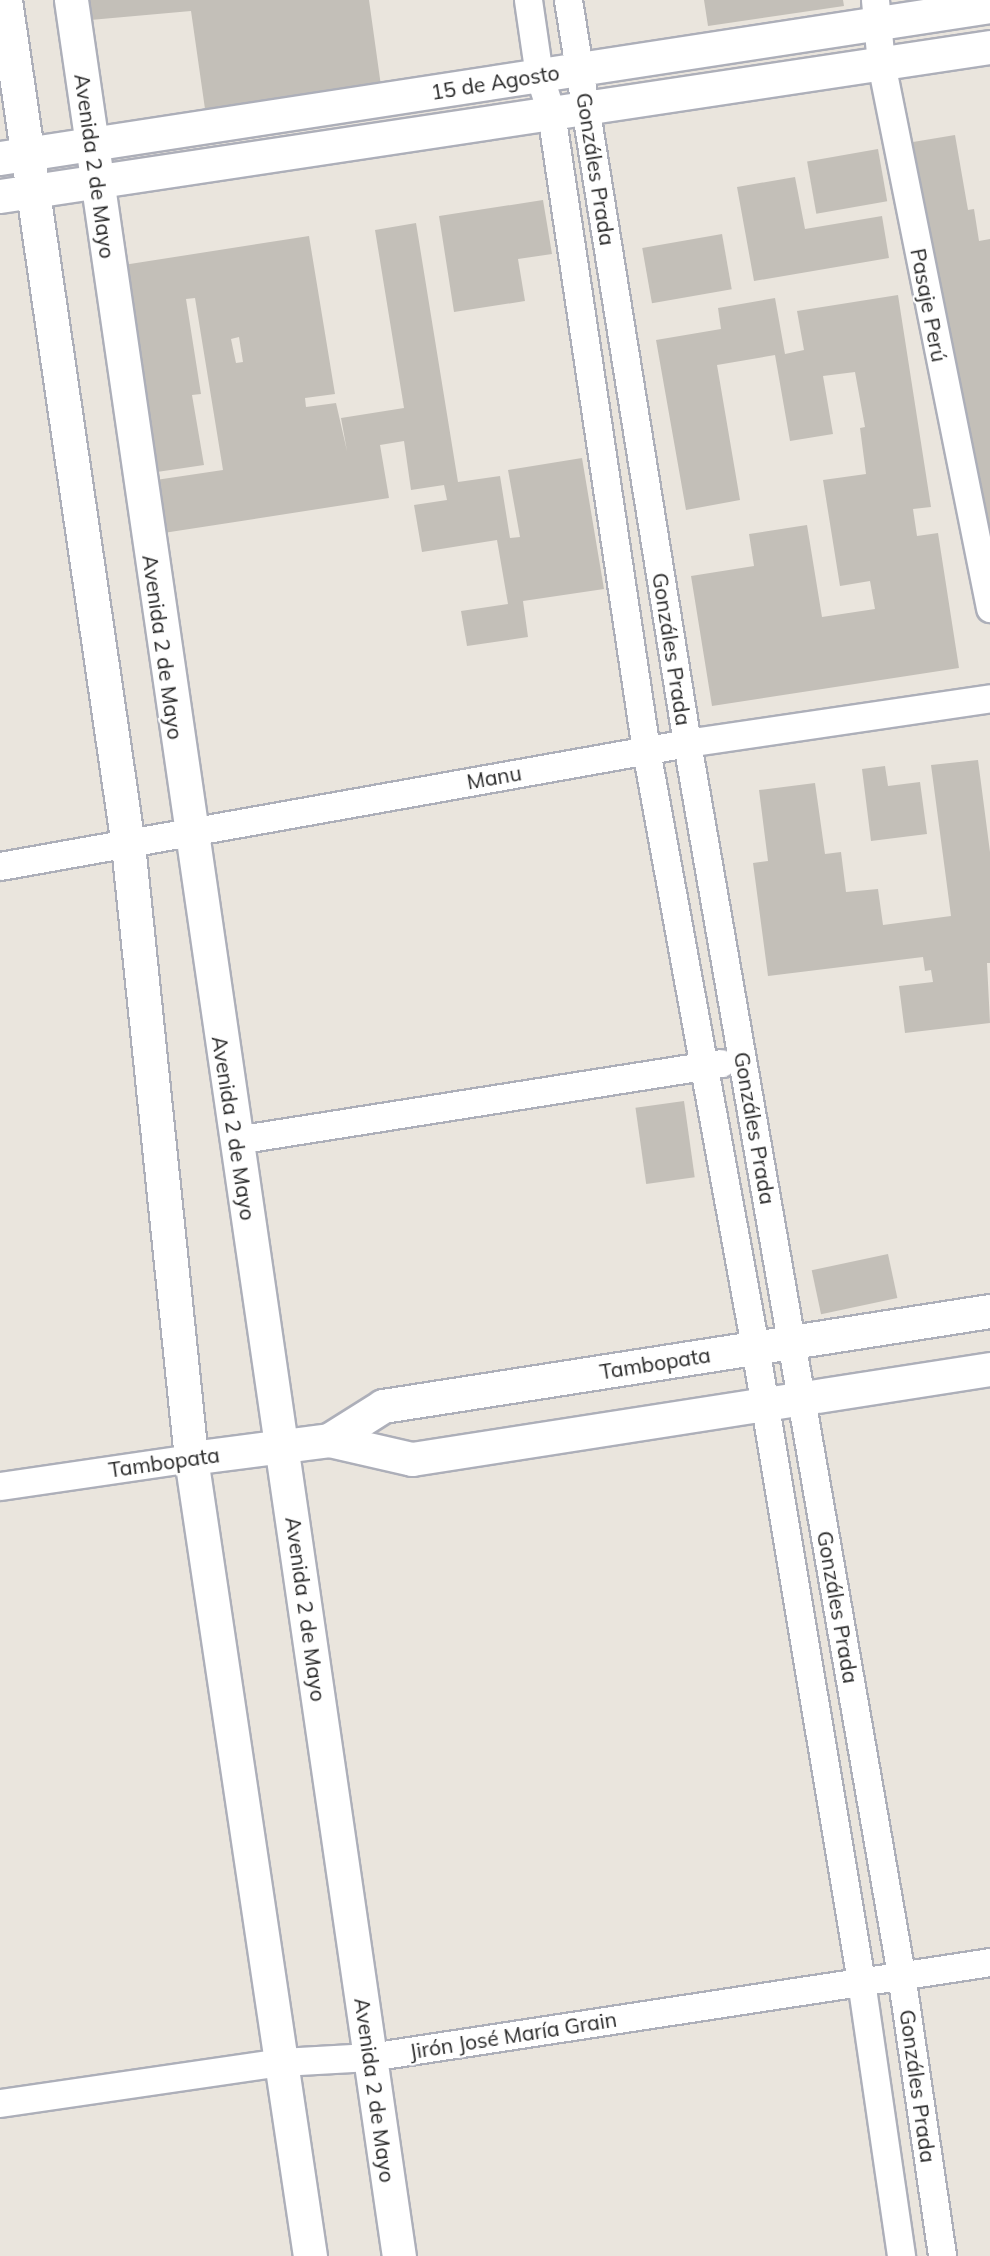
<!DOCTYPE html>
<meta charset="utf-8">
<style>
body{margin:0}
#map{position:relative;width:990px;height:2256px;overflow:hidden;background:#eae5dd;font-family:Mulish,sans-serif}
div>[style]{position:absolute}
.building>*{inset:0;background:#c3bfb8;transform-origin:0 0}
.roads{filter:drop-shadow(2px 0 #adafb9) drop-shadow(-2px 0 #adafb9) drop-shadow(0 2px #adafb9) drop-shadow(0 -2px #adafb9)}
.minor>*{height:27px;margin:-13.5px;padding:0 13.5px;transform-origin:13.5px;border-radius:13.5px;background:#fff}
.tertiary>*{height:33px;margin:-16.5px;padding:0 16.5px;transform-origin:16.5px;border-radius:16.5px;background:#fff}
.secondary>*{height:33px;margin:-16.5px;padding:0 16.5px;transform-origin:16.5px;border-radius:16.5px;background:#fff}
span{translate:-50% -50%;white-space:nowrap;text-align:center;line-height:1.15;-webkit-text-stroke:4.5px #fff;paint-order:stroke}
.street-label{font-size:21px;color:#292929}
</style>
<div id="map">
<div class="building">
<div style="clip-path:polygon(76px 0,369px 0,381px 86px,205px 109px,191px 11px,79px 21px)"></div>
<div style="clip-path:polygon(704px 0,843px 0,844px 6px,708px 26px)"></div>
<div style="clip-path:polygon(955px 135px,968px 210px,974px 209px,979px 241px,990px 239px,990px 563px,913px 142px)"></div>
<div style="left:878px;top:149px;width:53px;height:72px;rotate:80deg"></div>
<div style="clip-path:polygon(795px 177px,805px 229px,882px 216px,889px 258px,754px 281px,737px 187px)"></div>
<div style="clip-path:polygon(543px 200px,552px 254px,518px 259px,525px 301px,454px 312px,439px 216px)"></div>
<div style="clip-path:polygon(evenodd,416px 223px,458px 482px,500px 476px,510px 538px,520px 537px,508px 470px,582px 458px,604px 589px,523px 601px,528px 637px,467px 646px,461px 611px,508px 604px,497px 540px,422px 552px,414px 505px,447px 500px,444px 485px,411px 490px,404px 441px,380px 445px,389px 498px,157px 534px,149px 481px,223px 470px,195px 298px,186px 299px,201px 394px,192px 395px,204px 465px,150px 473px,117px 266px,309px 236px,335px 394px,305px 398px,306px 407px,336px 403px,347px 451px,341px 418px,404px 408px,375px 230px,416px 223px,239px 337px,243px 362px,236px 363px,231px 339px,239px 337px)"></div>
<div style="left:722px;top:234px;width:56px;height:81px;rotate:80deg"></div>
<div style="clip-path:polygon(898px 295px,931px 507px,913px 509px,917px 536px,938px 533px,959px 668px,712px 706px,691px 576px,754px 566px,749px 534px,807px 525px,822px 617px,875px 609px,870px 581px,840px 586px,823px 480px,866px 474px,860px 428px,865px 427px,855px 372px,823px 376px,833px 434px,790px 441px,775px 355px,717px 365px,740px 500px,686px 510px,656px 340px,721px 329px,718px 308px,775px 298px,785px 354px,804px 350px,797px 311px)"></div>
<div style="clip-path:polygon(978px 760px,990px 852px,990px 963px,987px 963px,990px 1023px,905px 1033px,899px 986px,933px 982px,931px 970px,925px 971px,923px 957px,768px 976px,753px 863px,768px 861px,759px 790px,815px 783px,825px 854px,841px 852px,846px 892px,878px 889px,883px 925px,951px 916px,931px 765px)"></div>
<div style="clip-path:polygon(885px 766px,888px 786px,920px 782px,927px 834px,871px 841px,862px 769px)"></div>
<div style="left:684px;top:1101px;width:77px;height:49px;rotate:82deg"></div>
<div style="left:888px;top:1254px;width:45px;height:78px;rotate:78deg"></div>
</div>
<div class="roads">
<div class="minor">
<div style="left:528px;top:0;width:76px;rotate:81.7deg"></div>
<div style="left:539px;top:75px;width:40px;rotate:72deg"></div>
<div style="left:551px;top:113px;width:644px;rotate:81.52deg"></div>
<div style="left:646px;top:750px;width:607px;rotate:79.65deg"></div>
<div style="left:755px;top:1347px;width:643px;rotate:80.51deg"></div>
<div style="left:861px;top:1981px;width:278px;rotate:81.7deg"></div>
<div style="left:568px;top:0;width:752px;rotate:80.9deg"></div>
<div style="left:687px;top:743px;width:1249px;rotate:80.14deg"></div>
<div style="left:901px;top:1974px;width:285px;rotate:81.7deg"></div>
<div style="left:875px;top:0;width:63px;rotate:84.6deg"></div>
<div style="left:881px;top:63px;width:556px;rotate:78.69deg"></div>
<div style="left:0;top:866px;width:698px;rotate:-10.15deg"></div>
<div style="left:687px;top:743px;width:306px;rotate:-8.4deg"></div>
<div style="left:236px;top:1140px;width:491px;rotate:-9deg"></div>
<div style="left:0;top:1486px;width:193px;rotate:-8.3deg"></div>
<div style="left:0;top:2103px;width:284px;rotate:-8.3deg"></div>
<div style="left:281px;top:2062px;width:89px;rotate:-3.2deg"></div>
<div style="left:370px;top:2057px;width:627px;rotate:-8.71deg"></div>
</div>
<div class="tertiary">
<div style="left:0;top:158px;width:1002px;rotate:-8.73deg"></div>
<div style="left:0;top:196px;width:1001px;rotate:-8.56deg"></div>
</div>
<div class="secondary">
<div style="left:5px;top:0;width:854px;rotate:81.72deg"></div>
<div style="left:128px;top:845px;width:616px;rotate:84.13deg"></div>
<div style="left:191px;top:1458px;width:807px;rotate:81.52deg"></div>
<div style="left:71px;top:0;width:2280px;rotate:81.73deg"></div>
<div style="left:329px;top:1440px;width:64px;rotate:-32.2deg"></div>
<div style="left:383px;top:1406px;width:614px;rotate:-8.9deg"></div>
<div style="left:191px;top:1458px;width:139px;rotate:-7.4deg"></div>
<div style="left:329px;top:1440px;width:85px;rotate:12.9deg"></div>
<div style="left:412px;top:1459px;width:585px;rotate:-8.85deg"></div>
</div>
</div>
<div class="street-label">
<span style="left:495px;top:82px;rotate:-9deg">15 de Agosto</span>
<span style="left:95px;top:166px;rotate:82deg">Avenida 2 de Mayo</span>
<span style="left:596px;top:169px;rotate:81deg">Gonzáles Prada</span>
<span style="left:929px;top:305px;rotate:79deg">Pasaje Perú</span>
<span style="left:163px;top:647px;rotate:82deg">Avenida 2 de Mayo</span>
<span style="left:672px;top:649px;rotate:81deg">Gonzáles Prada</span>
<span style="left:494px;top:777px;rotate:-10deg">Manu</span>
<span style="left:234px;top:1128px;rotate:81deg">Avenida 2 de Mayo</span>
<span style="left:755px;top:1128px;rotate:80deg">Gonzáles Prada</span>
<span style="left:655px;top:1363px;rotate:-9deg">Tambopata</span>
<span style="left:164px;top:1462px;rotate:-8deg">Tambopata</span>
<span style="left:838px;top:1607px;rotate:80deg">Gonzáles Prada</span>
<span style="left:306px;top:1609px;rotate:82deg">Avenida 2 de Mayo</span>
<span style="left:513px;top:2035px;rotate:-9deg">Jirón José María Grain</span>
<span style="left:918px;top:2086px;rotate:82deg">Gonzáles Prada</span>
<span style="left:375px;top:2090px;rotate:82deg">Avenida 2 de Mayo</span>
</div>
</div>
